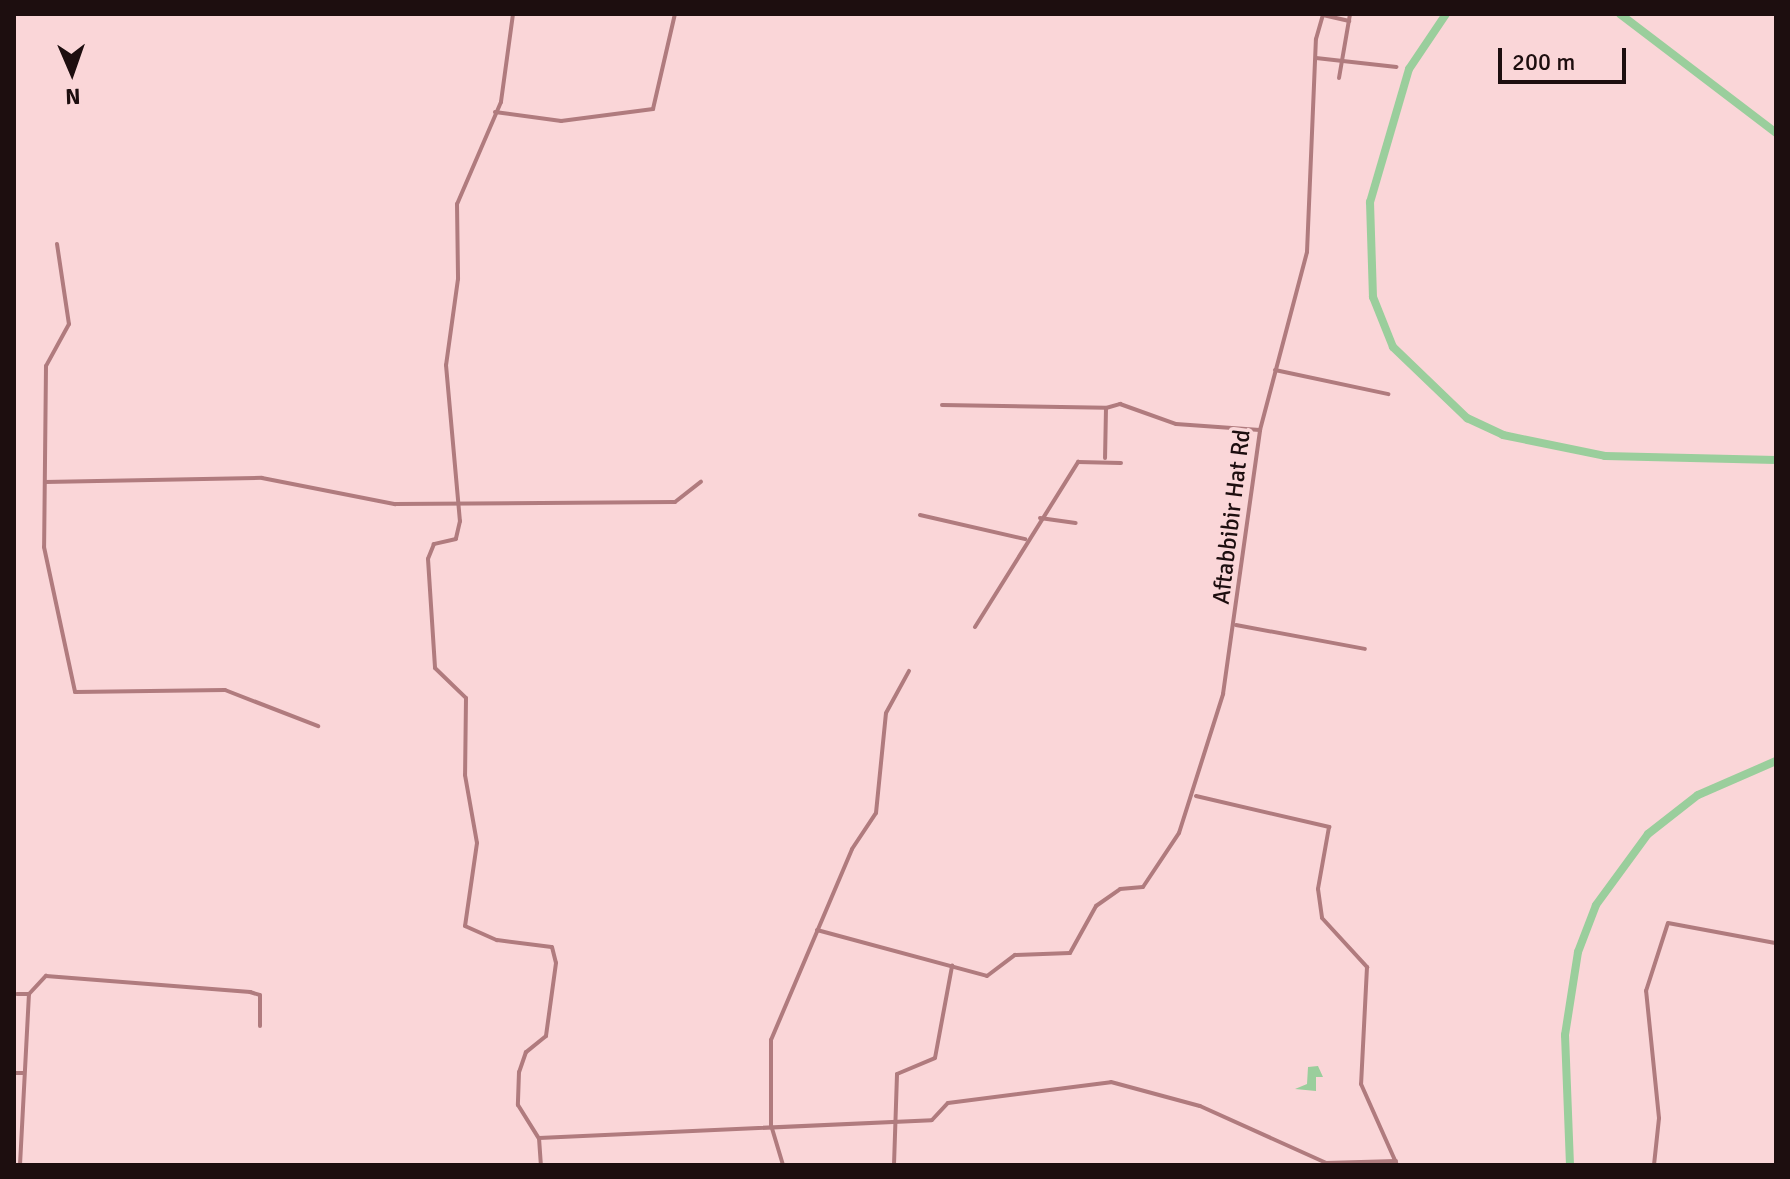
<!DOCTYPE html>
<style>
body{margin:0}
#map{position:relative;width:1790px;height:1179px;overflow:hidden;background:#fad6d8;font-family:Signika,sans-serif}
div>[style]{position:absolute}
.water>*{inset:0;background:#9ace9c}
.river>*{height:8px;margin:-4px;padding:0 4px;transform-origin:4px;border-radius:4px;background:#9ace9c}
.street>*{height:4px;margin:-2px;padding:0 2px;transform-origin:2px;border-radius:2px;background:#b07b7e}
span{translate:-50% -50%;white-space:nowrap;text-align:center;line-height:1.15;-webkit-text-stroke:7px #fad6d8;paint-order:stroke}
.street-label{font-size:24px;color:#1d0e0f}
.frame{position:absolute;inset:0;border:16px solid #1d0e0f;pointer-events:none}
.north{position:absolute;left:32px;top:32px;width:80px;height:80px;-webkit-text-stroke:6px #fad6d8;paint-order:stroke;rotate:178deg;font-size:22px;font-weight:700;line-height:32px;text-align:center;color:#1d0e0f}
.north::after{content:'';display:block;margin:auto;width:28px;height:36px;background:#1d0e0f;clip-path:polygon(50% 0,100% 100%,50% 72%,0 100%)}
.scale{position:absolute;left:1498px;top:48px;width:128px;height:36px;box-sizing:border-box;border:4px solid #1d0e0f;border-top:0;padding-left:10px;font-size:24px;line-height:28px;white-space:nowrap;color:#1d0e0f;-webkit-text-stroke:6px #fad6d8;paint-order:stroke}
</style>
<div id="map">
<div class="water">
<div style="clip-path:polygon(1318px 1066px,1323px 1077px,1316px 1077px,1316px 1091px,1295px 1089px,1307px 1084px,1308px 1067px)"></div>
</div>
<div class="river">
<div style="left:1446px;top:14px;width:66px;rotate:123.9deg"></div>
<div style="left:1409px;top:69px;width:139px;rotate:106.3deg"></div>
<div style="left:1370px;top:202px;width:95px;rotate:88.2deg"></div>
<div style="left:1373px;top:297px;width:54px;rotate:68.2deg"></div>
<div style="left:1393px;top:347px;width:103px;rotate:43.8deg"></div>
<div style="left:1467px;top:418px;width:40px;rotate:25deg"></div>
<div style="left:1503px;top:435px;width:104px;rotate:11.6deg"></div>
<div style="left:1605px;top:456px;width:171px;rotate:1.3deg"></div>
<div style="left:1620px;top:14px;width:196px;rotate:37.3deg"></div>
<div style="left:1570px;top:1165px;width:130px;rotate:-92.2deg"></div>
<div style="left:1565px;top:1035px;width:84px;rotate:-81.1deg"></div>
<div style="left:1578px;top:952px;width:50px;rotate:-69deg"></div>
<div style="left:1596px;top:905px;width:88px;rotate:-53.8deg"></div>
<div style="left:1648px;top:834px;width:63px;rotate:-38deg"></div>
<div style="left:1698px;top:795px;width:85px;rotate:-23.6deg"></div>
</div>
<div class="street">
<div style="left:513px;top:14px;width:89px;rotate:97.8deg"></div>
<div style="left:501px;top:102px;width:111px;rotate:113.3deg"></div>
<div style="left:457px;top:204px;width:75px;rotate:89.2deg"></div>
<div style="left:458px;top:279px;width:87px;rotate:97.9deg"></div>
<div style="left:446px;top:365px;width:157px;rotate:84.9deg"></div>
<div style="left:460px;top:521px;width:18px;rotate:103deg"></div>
<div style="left:456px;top:539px;width:23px;rotate:167deg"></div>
<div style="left:434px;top:544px;width:16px;rotate:112deg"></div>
<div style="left:428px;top:559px;width:109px;rotate:86.3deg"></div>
<div style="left:435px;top:668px;width:43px;rotate:44.1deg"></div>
<div style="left:466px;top:698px;width:77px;rotate:90.7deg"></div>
<div style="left:465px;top:775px;width:69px;rotate:80deg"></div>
<div style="left:477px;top:843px;width:84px;rotate:98.2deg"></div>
<div style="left:465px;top:926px;width:35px;rotate:24deg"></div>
<div style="left:497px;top:940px;width:55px;rotate:7.3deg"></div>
<div style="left:552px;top:947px;width:16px;rotate:76deg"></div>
<div style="left:556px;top:963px;width:74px;rotate:97.8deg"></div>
<div style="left:546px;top:1036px;width:26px;rotate:141deg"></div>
<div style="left:526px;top:1052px;width:21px;rotate:109deg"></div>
<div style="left:519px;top:1072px;width:33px;rotate:92deg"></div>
<div style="left:518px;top:1105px;width:39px;rotate:58deg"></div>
<div style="left:539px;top:1138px;width:27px;rotate:86deg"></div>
<div style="left:1316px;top:58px;width:81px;rotate:6.3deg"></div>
<div style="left:1339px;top:78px;width:65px;rotate:-80.2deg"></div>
<div style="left:495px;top:112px;width:67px;rotate:7.8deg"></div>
<div style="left:561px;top:121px;width:93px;rotate:-7.4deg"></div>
<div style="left:653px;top:109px;width:98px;rotate:-77deg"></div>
<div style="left:57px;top:244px;width:81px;rotate:81.5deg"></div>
<div style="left:69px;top:324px;width:48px;rotate:118.7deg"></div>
<div style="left:46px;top:366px;width:181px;rotate:90.6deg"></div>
<div style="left:44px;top:547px;width:148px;rotate:77.9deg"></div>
<div style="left:75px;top:692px;width:150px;rotate:-0.8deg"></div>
<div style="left:225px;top:690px;width:100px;rotate:21.2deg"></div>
<div style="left:1275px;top:370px;width:116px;rotate:12deg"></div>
<div style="left:942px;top:405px;width:164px;rotate:1deg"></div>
<div style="left:1106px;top:408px;width:50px;rotate:91.1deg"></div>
<div style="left:1106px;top:408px;width:15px;rotate:-16deg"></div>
<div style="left:1120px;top:404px;width:59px;rotate:19.7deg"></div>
<div style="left:1176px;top:424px;width:84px;rotate:4.1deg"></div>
<div style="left:45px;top:482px;width:217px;rotate:-1.1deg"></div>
<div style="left:262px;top:478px;width:136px;rotate:11.1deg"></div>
<div style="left:395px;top:504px;width:280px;rotate:-0.4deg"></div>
<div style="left:675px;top:502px;width:33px;rotate:-38deg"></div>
<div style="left:920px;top:515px;width:108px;rotate:12.9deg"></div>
<div style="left:1040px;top:518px;width:36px;rotate:8deg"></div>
<div style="left:1236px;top:625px;width:131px;rotate:10.5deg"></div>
<div style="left:975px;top:627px;width:195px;rotate:-58deg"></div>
<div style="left:1078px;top:462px;width:43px;rotate:1.3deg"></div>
<div style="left:1196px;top:796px;width:137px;rotate:13.1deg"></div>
<div style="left:1329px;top:827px;width:63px;rotate:100.1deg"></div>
<div style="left:1318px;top:889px;width:29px;rotate:82deg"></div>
<div style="left:1322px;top:918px;width:67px;rotate:47.4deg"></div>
<div style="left:1367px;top:967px;width:117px;rotate:92.9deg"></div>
<div style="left:1361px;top:1084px;width:89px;rotate:66deg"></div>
<div style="left:817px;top:930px;width:176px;rotate:15.1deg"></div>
<div style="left:987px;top:976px;width:35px;rotate:-37deg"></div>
<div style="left:1015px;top:955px;width:55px;rotate:-2.1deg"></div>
<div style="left:1070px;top:953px;width:54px;rotate:-61deg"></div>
<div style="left:1096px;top:906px;width:29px;rotate:-35deg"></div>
<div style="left:1120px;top:889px;width:23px;rotate:-5deg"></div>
<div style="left:1143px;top:887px;width:65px;rotate:-56.3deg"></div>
<div style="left:1179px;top:833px;width:146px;rotate:-72.4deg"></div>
<div style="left:1223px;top:694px;width:267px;rotate:-82deg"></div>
<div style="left:1260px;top:430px;width:184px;rotate:-75.2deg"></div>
<div style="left:1307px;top:252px;width:213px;rotate:-87.6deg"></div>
<div style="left:1316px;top:39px;width:25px;rotate:-74deg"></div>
<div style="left:1323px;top:15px;width:27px;rotate:13deg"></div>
<div style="left:17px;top:994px;width:12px"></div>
<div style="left:29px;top:994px;width:25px;rotate:-47deg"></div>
<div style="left:46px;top:976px;width:205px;rotate:4.5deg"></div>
<div style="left:250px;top:992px;width:10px;rotate:17deg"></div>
<div style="left:260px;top:995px;width:31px;rotate:90deg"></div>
<div style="left:14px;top:1073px;width:10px"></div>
<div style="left:539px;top:1138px;width:393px;rotate:-2.6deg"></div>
<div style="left:932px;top:1120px;width:23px;rotate:-47deg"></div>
<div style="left:948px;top:1103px;width:164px;rotate:-7.3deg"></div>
<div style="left:1111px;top:1082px;width:92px;rotate:15.1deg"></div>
<div style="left:1200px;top:1106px;width:138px;rotate:24.3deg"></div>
<div style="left:1326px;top:1163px;width:70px;rotate:-1.6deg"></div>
<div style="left:20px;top:1165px;width:171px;rotate:-87deg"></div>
<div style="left:783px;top:1165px;width:42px;rotate:-106.7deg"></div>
<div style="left:771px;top:1125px;width:85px;rotate:-90deg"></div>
<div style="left:771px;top:1040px;width:207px;rotate:-67deg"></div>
<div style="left:852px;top:849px;width:43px;rotate:-56.3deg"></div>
<div style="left:876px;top:813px;width:100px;rotate:-84.3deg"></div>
<div style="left:886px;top:713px;width:48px;rotate:-61.3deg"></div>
<div style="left:894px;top:1165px;width:91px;rotate:-88.1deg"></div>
<div style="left:897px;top:1074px;width:41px;rotate:-22.8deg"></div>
<div style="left:935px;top:1058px;width:94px;rotate:-79.5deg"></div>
<div style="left:1654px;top:1165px;width:47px;rotate:-83.9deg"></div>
<div style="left:1659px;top:1118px;width:128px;rotate:-95.8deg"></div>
<div style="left:1646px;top:991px;width:71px;rotate:-72.1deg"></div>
<div style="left:1668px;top:923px;width:109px;rotate:10.6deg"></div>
</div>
<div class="street-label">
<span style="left:1232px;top:517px;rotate:-83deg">Aftabbibir Hat Rd</span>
</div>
<div class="frame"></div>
<div class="north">N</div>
<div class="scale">200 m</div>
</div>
